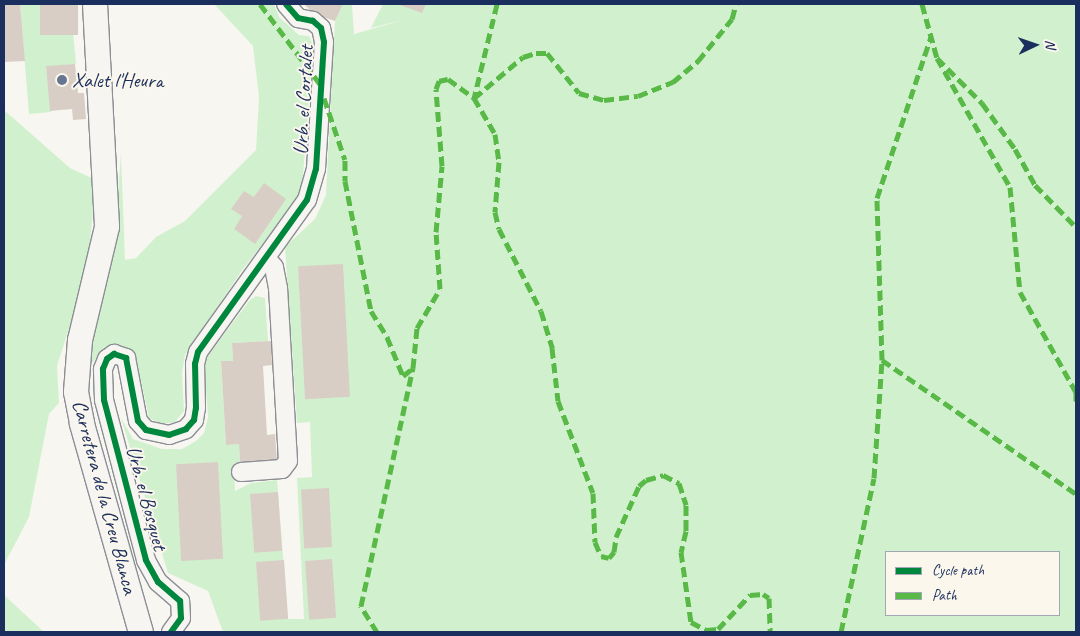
<!DOCTYPE html>
<style>
body{margin:0}
#map{position:relative;width:1080px;height:636px;overflow:hidden;background:#f8f6f0;font-family:Caveat,sans-serif}
div>[style]{position:absolute}
.green>*{inset:0;background:#d1f1ce}
.building>*{inset:0;background:#d8cec5;transform-origin:0 0}
.roads{filter:drop-shadow(1px 0 #8b8e94) drop-shadow(-1px 0 #8b8e94) drop-shadow(0 1px #8b8e94) drop-shadow(0 -1px #8b8e94)}
.minor>*{height:18px;margin:-9px;padding:0 9px;transform-origin:9px;border-radius:9px;background:#f6f5f1}
.secondary>*{height:24px;margin:-12px;padding:0 12px;transform-origin:12px;border-radius:12px;background:#f6f5f1}
.quiet>*{height:5px;margin-top:-2.5px;transform-origin:0;background:repeating-linear-gradient(90deg,#58b947 0 10px,transparent 0 15px)}
.cycleway>*{height:6px;margin:-3px;padding:0 3px;transform-origin:3px;border-radius:3px;background:#00873e}
.dots>*{width:14px;height:14px;translate:-50% -50%;box-sizing:border-box;border:2px solid #fbf7ec;border-radius:50%}
span{translate:-50% -50%;white-space:nowrap;text-align:center;line-height:1.15;-webkit-text-stroke:4px #fbf7ec;paint-order:stroke}
.poi-label{font-size:21px;color:#1b2f5e}
.left{translate:0 -50%;text-align:left}
.street-label{font-size:21px;color:#1b2f5e}
.frame{position:absolute;inset:0;border:5px solid #1b2f5e;pointer-events:none}
.legend{position:absolute;left:885px;top:551px;width:175px;height:65px;box-sizing:border-box;background:#fbf7ec;border:1px solid #a1a7b3;margin:0;padding:6px 9px;list-style:none;font-size:15px;color:#1b2f5e}
.legend li{display:flex;align-items:center;gap:10px;height:25px}
.legend b{width:25px;border:1px solid #a1a7b3}
.north{position:absolute;left:1010px;top:20px;width:50px;height:50px;-webkit-text-stroke:4px #fbf7ec;paint-order:stroke;rotate:87deg;font-size:14px;font-weight:700;line-height:20px;text-align:center;color:#1b2f5e}
.north::after{content:'';display:block;margin:auto;width:18px;height:22px;background:#1b2f5e;clip-path:polygon(50% 0,100% 100%,50% 72%,0 100%)}
</style>
<div id="map">
<div class="green">
<div style="clip-path:polygon(20px 4px,40px 4px,43px 35px,73px 32px,76px 64px,46px 67px,51px 112px,29px 114px)"></div>
<div style="clip-path:polygon(214px 4px,274px 4px,279px 17px,299px 35px,309px 36px,313px 45px,302px 188px,296px 201px,243px 269px,185px 355px,182px 373px,184px 411px,175px 422px,162px 424px,149px 418px,135px 353px,120px 346px,106px 347px,92px 363px,86px 360px,117px 209px,121px 153px,125px 260px,136px 258px,156px 237px,185px 221px,256px 150px,259px 97px,253px 46px)"></div>
<div style="clip-path:polygon(evenodd,343px 4px,352px 4px,354px 34px,407px 19px,371px 28px,383px 4px,1076px 4px,1076px 632px,223px 632px,208px 591px,168px 573px,121px 418px,133px 439px,162px 449px,182px 449px,196px 441px,204px 433px,208px 417px,204px 361px,250px 300px,256px 296px,265px 298px,268px 341px,232px 343px,233px 361px,221px 361px,226px 445px,239px 444px,240px 463px,234px 463px,235px 491px,251px 483px,277px 480px,288px 619px,304px 619px,297px 478px,312px 477px,310px 422px,297px 423px,285px 247px,315px 219px,326px 195px,335px 21px,343px 4px,886px 552px,1059px 552px,1059px 615px,886px 615px,886px 552px)"></div>
<div style="clip-path:polygon(4px 110px,70px 168px,96px 180px,87px 273px,57px 366px,59px 403px,49px 414px,29px 517px,4px 565px)"></div>
<div style="clip-path:polygon(4px 595px,44px 632px,4px 632px)"></div>
</div>
<div class="building">
<div style="clip-path:polygon(4px 4px,20px 4px,25px 61px,4px 62px)"></div>
<div style="left:40px;top:4px;width:38px;height:31px"></div>
<div style="clip-path:polygon(304px 4px,343px 4px,335px 21px,308px 12px,309px 9px)"></div>
<div style="clip-path:polygon(397px 4px,426px 4px,422px 13px)"></div>
<div style="clip-path:polygon(75px 64px,78px 93px,84px 93px,86px 119px,73px 120px,72px 109px,50px 111px,46px 66px)"></div>
<div style="clip-path:polygon(264px 183px,286px 199px,255px 244px,234px 229px,242px 216px,231px 209px,244px 191px,254px 197px)"></div>
<div style="left:343px;top:264px;width:133px;height:45px;rotate:87deg"></div>
<div style="clip-path:polygon(271px 341px,272px 365px,263px 366px,267px 435px,275px 434px,277px 461px,240px 463px,239px 444px,226px 445px,221px 361px,233px 361px,232px 343px)"></div>
<div style="left:218px;top:462px;width:97px;height:42px;rotate:87deg"></div>
<div style="left:329px;top:488px;width:59px;height:28px;rotate:87deg"></div>
<div style="left:278px;top:492px;width:59px;height:28px;rotate:86deg"></div>
<div style="left:332px;top:559px;width:59px;height:27px;rotate:86deg"></div>
<div style="left:284px;top:560px;width:59px;height:28px;rotate:86deg"></div>
</div>
<div class="roads">
<div class="minor">
<div style="left:241px;top:472px;width:41px;rotate:-4.2deg"></div>
<div style="left:282px;top:469px;width:10px;rotate:-53deg"></div>
<div style="left:288px;top:461px;width:173px;rotate:-93.3deg"></div>
<div style="left:278px;top:288px;width:21px;rotate:-101deg"></div>
<div style="left:274px;top:267px;width:12px;rotate:-132deg"></div>
<div style="left:171px;top:632px;width:17px;rotate:-54deg"></div>
<div style="left:181px;top:618px;width:17px;rotate:-93deg"></div>
<div style="left:180px;top:601px;width:29px;rotate:-139deg"></div>
<div style="left:158px;top:582px;width:25px;rotate:-119deg"></div>
<div style="left:146px;top:560px;width:165px;rotate:-104.7deg"></div>
<div style="left:104px;top:400px;width:31px;rotate:-92deg"></div>
<div style="left:103px;top:369px;width:11px;rotate:-68deg"></div>
<div style="left:107px;top:359px;width:9px;rotate:-36deg"></div>
<div style="left:114px;top:354px;width:13px;rotate:18deg"></div>
<div style="left:126px;top:358px;width:64px;rotate:79.2deg"></div>
<div style="left:138px;top:421px;width:12px;rotate:48deg"></div>
<div style="left:146px;top:430px;width:24px;rotate:12deg"></div>
<div style="left:169px;top:435px;width:18px;rotate:-19deg"></div>
<div style="left:186px;top:429px;width:12px;rotate:-48deg"></div>
<div style="left:194px;top:420px;width:12px;rotate:-81deg"></div>
<div style="left:196px;top:408px;width:44px;rotate:-91.3deg"></div>
<div style="left:195px;top:364px;width:12px;rotate:-76deg"></div>
<div style="left:198px;top:352px;width:187px;rotate:-54.4deg"></div>
<div style="left:307px;top:200px;width:32px;rotate:-74deg"></div>
<div style="left:316px;top:169px;width:127px;rotate:-86.4deg"></div>
<div style="left:324px;top:42px;width:14px;rotate:-102deg"></div>
<div style="left:321px;top:28px;width:11px;rotate:-139deg"></div>
<div style="left:313px;top:21px;width:15px;rotate:-169deg"></div>
<div style="left:298px;top:18px;width:18px;rotate:-131deg"></div>
</div>
<div class="secondary">
<div style="left:95px;top:4px;width:223px;rotate:86.9deg"></div>
<div style="left:107px;top:227px;width:116px;rotate:103.4deg"></div>
<div style="left:80px;top:340px;width:52px;rotate:94.4deg"></div>
<div style="left:76px;top:392px;width:33px;rotate:79deg"></div>
<div style="left:82px;top:424px;width:216px;rotate:74.2deg"></div>
</div>
</div>
<div class="quiet">
<div style="left:260px;top:4px;width:100px;rotate:53.1deg"></div>
<div style="left:497px;top:4px;width:97px;rotate:103.7deg"></div>
<div style="left:474px;top:98px;width:64px;rotate:-39.9deg"></div>
<div style="left:523px;top:57px;width:14px;rotate:-17deg"></div>
<div style="left:536px;top:53px;width:11px"></div>
<div style="left:547px;top:53px;width:51px;rotate:51.3deg"></div>
<div style="left:579px;top:93px;width:26px;rotate:16deg"></div>
<div style="left:604px;top:100px;width:34px;rotate:-7deg"></div>
<div style="left:638px;top:96px;width:38px;rotate:-22deg"></div>
<div style="left:673px;top:82px;width:33px;rotate:-40deg"></div>
<div style="left:698px;top:61px;width:54px;rotate:-51deg"></div>
<div style="left:732px;top:19px;width:16px;rotate:-75deg"></div>
<div style="left:922px;top:4px;width:56px;rotate:74.5deg"></div>
<div style="left:937px;top:58px;width:64px;rotate:45deg"></div>
<div style="left:982px;top:103px;width:57px;rotate:54.3deg"></div>
<div style="left:1015px;top:149px;width:41px;rotate:60.9deg"></div>
<div style="left:1035px;top:185px;width:59px;rotate:45.7deg"></div>
<div style="left:937px;top:58px;width:148px;rotate:60.5deg"></div>
<div style="left:1010px;top:187px;width:105px;rotate:84.6deg"></div>
<div style="left:1020px;top:292px;width:115px;rotate:60.8deg"></div>
<div style="left:1076px;top:392px;width:9px;rotate:90deg"></div>
<div style="left:324px;top:98px;width:65px;rotate:71.3deg"></div>
<div style="left:345px;top:160px;width:21px;rotate:90deg"></div>
<div style="left:345px;top:181px;width:133px;rotate:78.7deg"></div>
<div style="left:371px;top:311px;width:31px;rotate:58deg"></div>
<div style="left:387px;top:337px;width:42px;rotate:67.7deg"></div>
<div style="left:403px;top:376px;width:13px;rotate:-39deg"></div>
<div style="left:413px;top:368px;width:40px;rotate:-84.3deg"></div>
<div style="left:417px;top:328px;width:45px;rotate:-59.5deg"></div>
<div style="left:440px;top:289px;width:57px;rotate:-94deg"></div>
<div style="left:436px;top:232px;width:66px;rotate:-84.8deg"></div>
<div style="left:442px;top:166px;width:77px;rotate:-94.5deg"></div>
<div style="left:436px;top:89px;width:9px;rotate:-69deg"></div>
<div style="left:439px;top:81px;width:9px;rotate:-13deg"></div>
<div style="left:448px;top:79px;width:32px;rotate:36deg"></div>
<div style="left:474px;top:98px;width:42px;rotate:59.7deg"></div>
<div style="left:495px;top:134px;width:28px;rotate:82deg"></div>
<div style="left:499px;top:162px;width:50px;rotate:94.6deg"></div>
<div style="left:495px;top:212px;width:17px;rotate:77deg"></div>
<div style="left:499px;top:229px;width:92px;rotate:62.9deg"></div>
<div style="left:541px;top:311px;width:39px;rotate:73deg"></div>
<div style="left:552px;top:348px;width:53px;rotate:83.5deg"></div>
<div style="left:558px;top:401px;width:98px;rotate:69.2deg"></div>
<div style="left:593px;top:493px;width:49px;rotate:87.7deg"></div>
<div style="left:595px;top:542px;width:15px;rotate:67deg"></div>
<div style="left:601px;top:556px;width:8px;rotate:14deg"></div>
<div style="left:609px;top:558px;width:8px;rotate:-50deg"></div>
<div style="left:614px;top:552px;width:15px;rotate:-82deg"></div>
<div style="left:616px;top:537px;width:56px;rotate:-65.7deg"></div>
<div style="left:639px;top:486px;width:9px;rotate:-41deg"></div>
<div style="left:646px;top:480px;width:18px;rotate:-16deg"></div>
<div style="left:663px;top:475px;width:18px;rotate:27deg"></div>
<div style="left:679px;top:483px;width:23px;rotate:72deg"></div>
<div style="left:686px;top:505px;width:26px;rotate:90deg"></div>
<div style="left:686px;top:531px;width:22px;rotate:103deg"></div>
<div style="left:681px;top:552px;width:71px;rotate:81.9deg"></div>
<div style="left:691px;top:622px;width:17px;rotate:28deg"></div>
<div style="left:706px;top:630px;width:12px;rotate:-5deg"></div>
<div style="left:718px;top:629px;width:47px;rotate:-46.7deg"></div>
<div style="left:750px;top:595px;width:13px;rotate:-4deg"></div>
<div style="left:763px;top:594px;width:7px;rotate:34deg"></div>
<div style="left:769px;top:598px;width:34px;rotate:88deg"></div>
<div style="left:882px;top:360px;width:236px;rotate:34.6deg"></div>
<div style="left:377px;top:632px;width:31px;rotate:-122deg"></div>
<div style="left:361px;top:606px;width:244px;rotate:-77.7deg"></div>
<div style="left:841px;top:632px;width:157px;rotate:-77.9deg"></div>
<div style="left:874px;top:478px;width:118px;rotate:-86.1deg"></div>
<div style="left:882px;top:360px;width:162px;rotate:-91.8deg"></div>
<div style="left:877px;top:198px;width:170px;rotate:-71.5deg"></div>
</div>
<div class="cycleway">
<div style="left:171px;top:632px;width:17px;rotate:-54deg"></div>
<div style="left:181px;top:618px;width:17px;rotate:-93deg"></div>
<div style="left:180px;top:601px;width:29px;rotate:-139deg"></div>
<div style="left:158px;top:582px;width:25px;rotate:-119deg"></div>
<div style="left:146px;top:560px;width:165px;rotate:-104.7deg"></div>
<div style="left:104px;top:400px;width:31px;rotate:-92deg"></div>
<div style="left:103px;top:369px;width:11px;rotate:-68deg"></div>
<div style="left:107px;top:359px;width:9px;rotate:-36deg"></div>
<div style="left:114px;top:354px;width:13px;rotate:18deg"></div>
<div style="left:126px;top:358px;width:64px;rotate:79.2deg"></div>
<div style="left:138px;top:421px;width:12px;rotate:48deg"></div>
<div style="left:146px;top:430px;width:24px;rotate:12deg"></div>
<div style="left:169px;top:435px;width:18px;rotate:-19deg"></div>
<div style="left:186px;top:429px;width:12px;rotate:-48deg"></div>
<div style="left:194px;top:420px;width:12px;rotate:-81deg"></div>
<div style="left:196px;top:408px;width:44px;rotate:-91.3deg"></div>
<div style="left:195px;top:364px;width:12px;rotate:-76deg"></div>
<div style="left:198px;top:352px;width:187px;rotate:-54.4deg"></div>
<div style="left:307px;top:200px;width:32px;rotate:-74deg"></div>
<div style="left:316px;top:169px;width:127px;rotate:-86.4deg"></div>
<div style="left:324px;top:42px;width:14px;rotate:-102deg"></div>
<div style="left:321px;top:28px;width:11px;rotate:-139deg"></div>
<div style="left:313px;top:21px;width:15px;rotate:-169deg"></div>
<div style="left:298px;top:18px;width:18px;rotate:-131deg"></div>
</div>
<div class="dots">
<div style="left:62px;top:80px;background:#687591"></div>
</div>
<div class="poi-label">
<span class="left" style="left:72px;top:80px">Xalet l'Heura</span>
</div>
<div class="street-label">
<span style="left:303px;top:100px;rotate:-87deg">Urb. el Cortalet</span>
<span style="left:105px;top:497px;rotate:75deg">Carretera de la Creu Blanca</span>
<span style="left:147px;top:498px;rotate:75deg">Urb. el Bosquet</span>
</div>
<div class="frame"></div>
<ul class="legend">
<li><b style="height:6px;background:#00873e"></b>Cycle path</li>
<li><b style="height:6px;background:#58b947"></b>Path</li>
</ul>
<div class="north">N</div>
</div>
